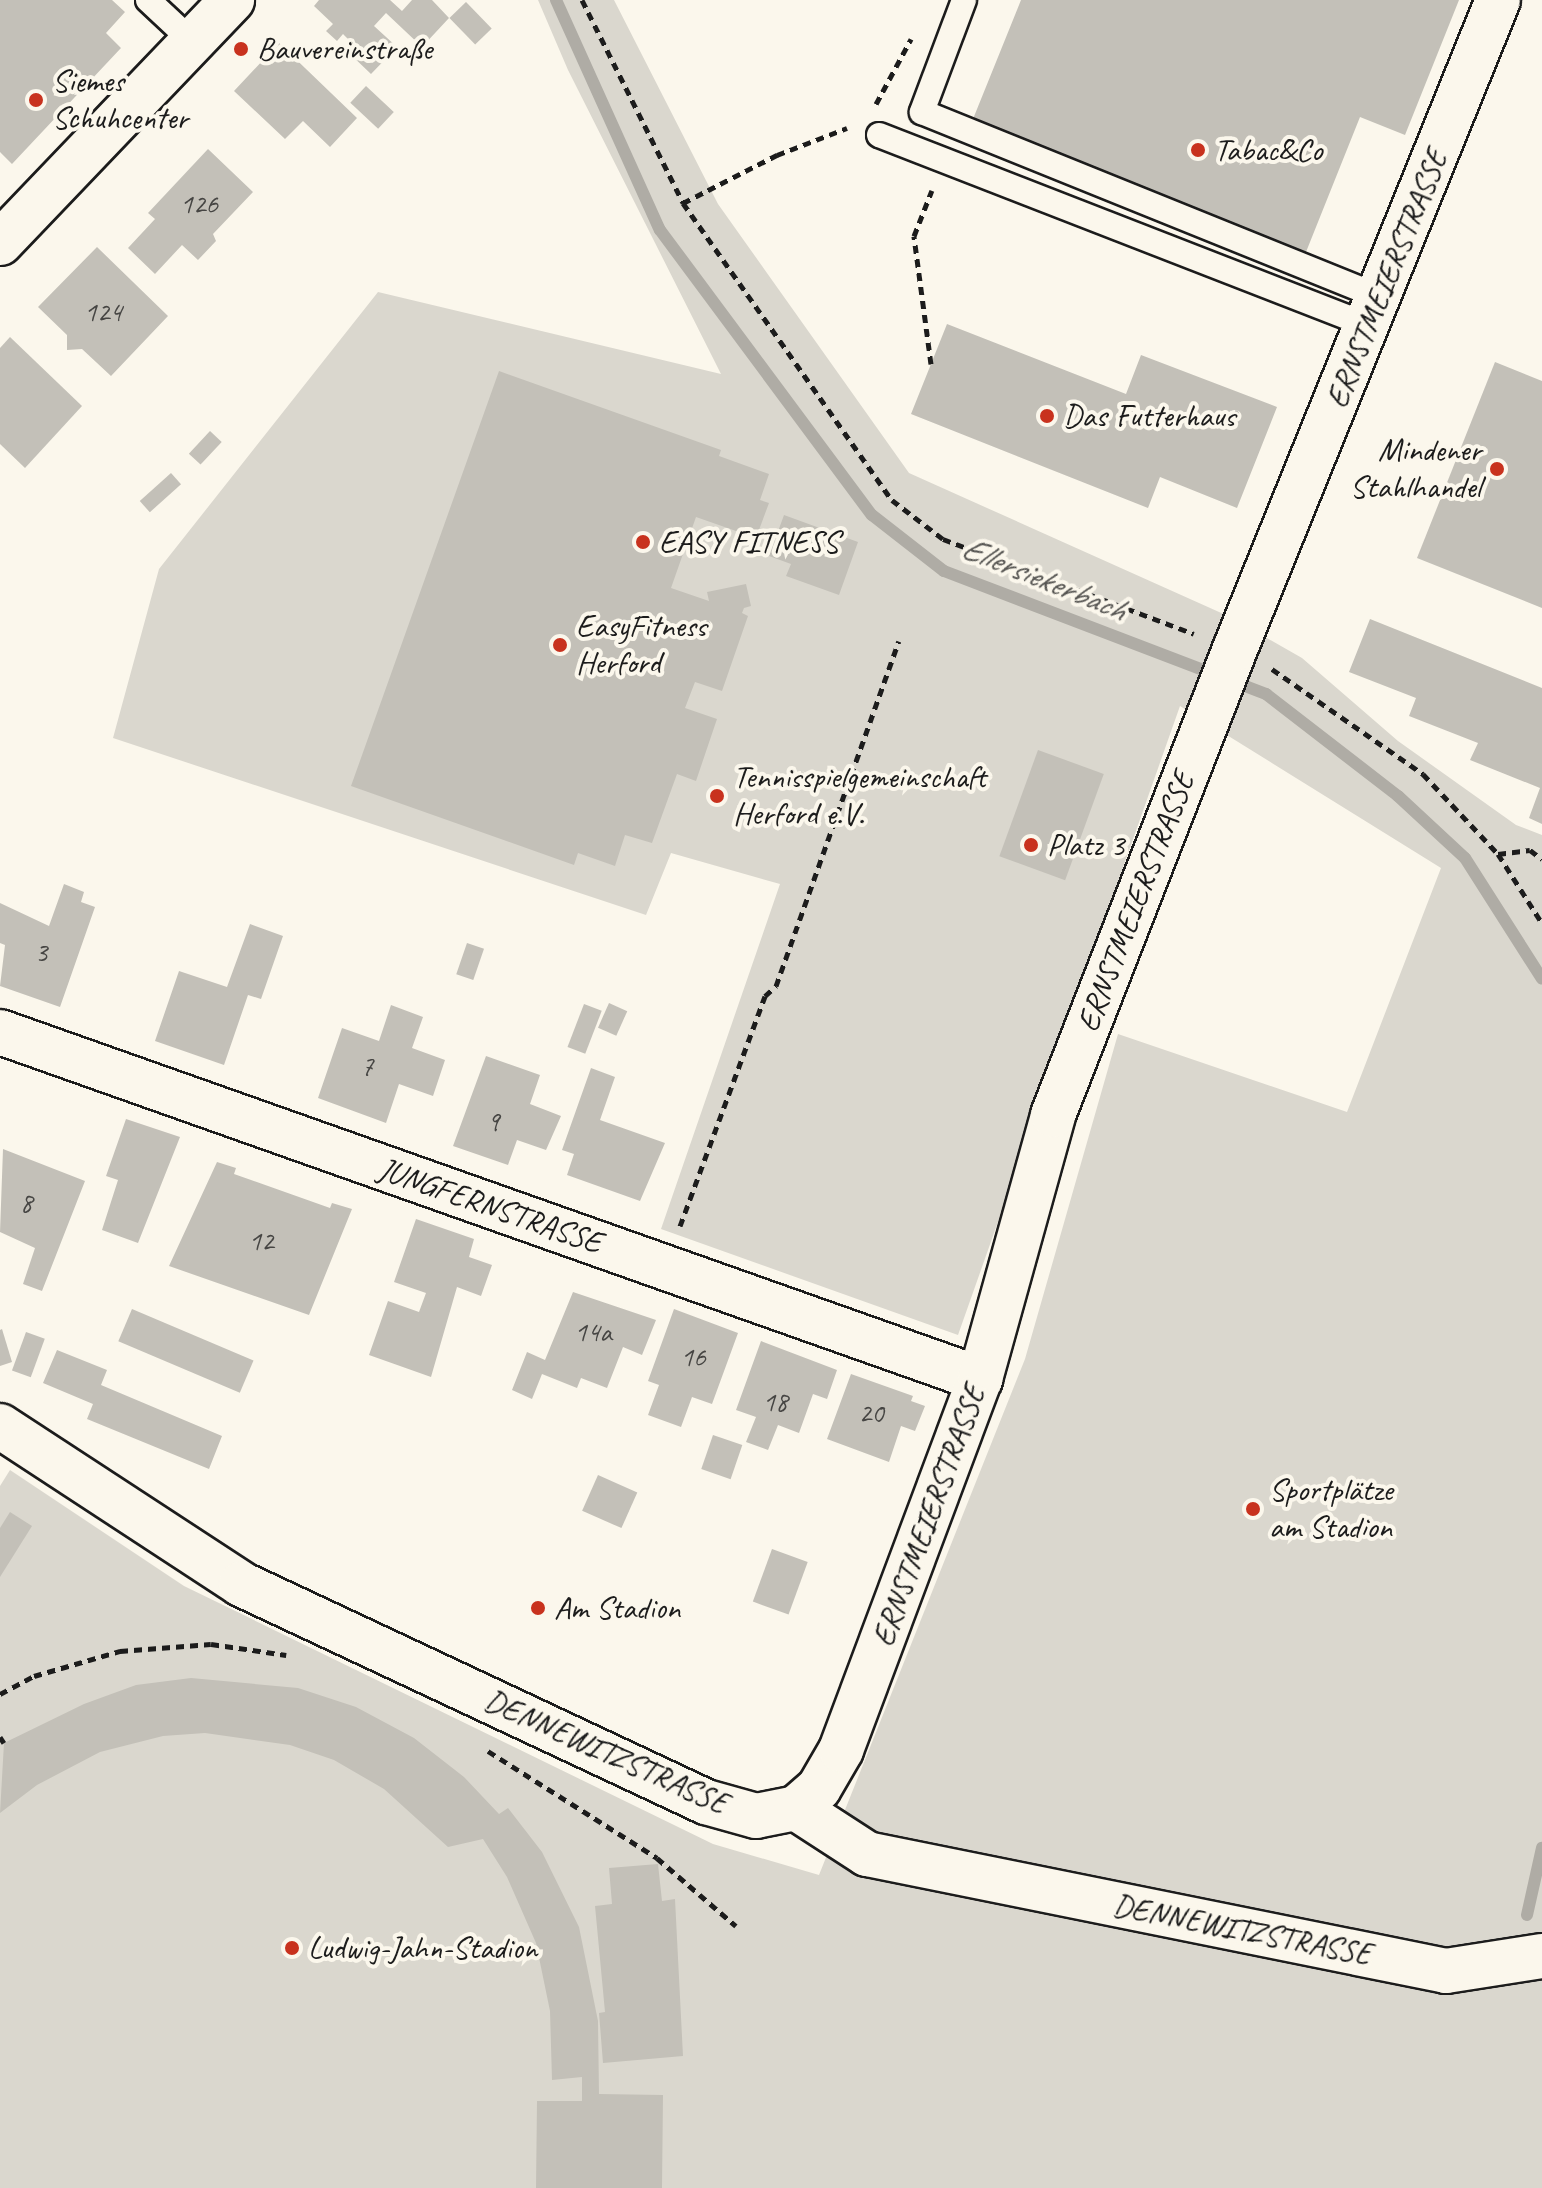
<!DOCTYPE html>
<meta charset="utf-8">
<style>
body{margin:0}
#map{position:relative;width:1542px;height:2188px;overflow:hidden;background:#fbf7ec;font-family:Caveat,sans-serif}
div>[style]{position:absolute}
.green>*{inset:0;background:#dad7ce}
.stream>*{height:12px;margin:-6px;padding:0 6px;transform-origin:6px;border-radius:6px;background:#afaca5}
.building>*{inset:0;background:#c3c0b8;transform-origin:0 0}
.path>*{height:5px;margin-top:-2.5px;transform-origin:0;background:repeating-linear-gradient(90deg,#1c1c1c 0 8px,transparent 0 14px)}
.roads{filter:drop-shadow(2px 0 #1c1c1c) drop-shadow(-2px 0 #1c1c1c) drop-shadow(0 2px #1c1c1c) drop-shadow(0 -2px #1c1c1c)}
.service>*{height:24px;margin:-12px;padding:0 12px;transform-origin:12px;border-radius:12px;background:#fbf7ec}
.minor>*{height:44px;margin:-22px;padding:0 22px;transform-origin:22px;border-radius:22px;background:#fbf7ec}
.secondary>*{height:44px;margin:-22px;padding:0 22px;transform-origin:22px;border-radius:22px;background:#fbf7ec}
.dots>*{width:22px;height:22px;translate:-50% -50%;box-sizing:border-box;border:4px solid #fbf7ec;border-radius:50%}
span{translate:-50% -50%;white-space:nowrap;text-align:center;line-height:1.15;-webkit-text-stroke:8px #fbf7ec;paint-order:stroke}
.number-label{font-size:28px;color:#464543}
.number-label span{-webkit-text-stroke-width:0}
.poi-label{font-size:32px;color:#1c1c1c}
.left{translate:0 -50%;text-align:left}
.right{translate:-100% -50%;text-align:right}
.street-label{font-size:32px;color:#1c1c1c}
.water-label{font-size:34px;color:#575653;font-style:italic}
</style>
<div id="map">
<div class="green">
<div style="clip-path:polygon(538px 0,614px 0,718px 204px,909px 473px,1228px 616px,1302px 658px,1398px 741px,1516px 825px,1542px 835px,1542px 2188px,0 2188px,0 1486px,10px 1470px,184px 1586px,713px 1844px,819px 1875px,1025px 1359px,1118px 1034px,1347px 1112px,1441px 868px,1180px 706px,958px 1335px,661px 1229px,780px 884px,671px 853px,646px 915px,113px 738px,159px 569px,378px 292px,721px 374px,568px 70px)"></div>
</div>
<div class="stream">
<div style="left:556px;top:0;width:252px;rotate:65.7deg"></div>
<div style="left:660px;top:230px;width:355px;rotate:53.4deg"></div>
<div style="left:872px;top:515px;width:91px;rotate:37.9deg"></div>
<div style="left:944px;top:571px;width:345px;rotate:20.9deg"></div>
<div style="left:1266px;top:694px;width:167px;rotate:37.7deg"></div>
<div style="left:1398px;top:796px;width:91px;rotate:42.8deg"></div>
<div style="left:1465px;top:858px;width:143px;rotate:57.5deg"></div>
<div style="left:1527px;top:1915px;width:69px;rotate:-77.4deg"></div>
</div>
<div class="building">
<div style="clip-path:polygon(0 0,112px 0,125px 12px,106px 33px,121px 48px,12px 164px,0 152px)"></div>
<div style="clip-path:polygon(319px 0,390px 0,402px 11px,412px 0,432px 0,449px 18px,422px 47px,386px 13px,374px 26px,397px 47px,371px 74px,348px 52px,354px 45px,343px 34px,337px 41px,326px 31px,333px 24px,314px 6px)"></div>
<div style="clip-path:polygon(1021px 0,1459px 0,1405px 135px,1360px 117px,1306px 252px,973px 119px)"></div>
<div style="left:466px;top:2px;width:37px;height:23px;rotate:46deg"></div>
<div style="clip-path:polygon(279px 43px,357px 118px,330px 147px,303px 121px,285px 139px,234px 91px)"></div>
<div style="left:366px;top:86px;width:38px;height:23px;rotate:43deg"></div>
<div style="clip-path:polygon(208px 149px,253px 192px,213px 234px,216px 241px,198px 260px,182px 245px,155px 274px,128px 248px,155px 219px,148px 213px)"></div>
<div style="clip-path:polygon(97px 247px,168px 316px,111px 376px,82px 349px,67px 350px,67px 335px,38px 307px)"></div>
<div style="clip-path:polygon(947px 324px,1126px 394px,1141px 355px,1277px 407px,1237px 508px,1160px 477px,1148px 508px,911px 414px)"></div>
<div style="clip-path:polygon(10px 337px,82px 406px,25px 468px,0 444px,0 348px)"></div>
<div style="clip-path:polygon(1495px 362px,1542px 381px,1542px 608px,1417px 558px)"></div>
<div style="clip-path:polygon(499px 371px,721px 450px,719px 456px,769px 474px,760px 500px,769px 503px,756px 538px,696px 517px,671px 588px,709px 601px,707px 592px,746px 584px,751px 606px,744px 608px,742px 613px,748px 616px,722px 691px,695px 682px,685px 708px,717px 719px,696px 781px,677px 774px,652px 843px,625px 835px,615px 866px,578px 853px,574px 865px,351px 786px)"></div>
<div style="left:210px;top:431px;width:16px;height:31px;rotate:43deg"></div>
<div style="left:171px;top:473px;width:15px;height:42px;rotate:48deg"></div>
<div style="clip-path:polygon(784px 515px,858px 542px,839px 595px,786px 576px,791px 564px,769px 556px)"></div>
<div style="clip-path:polygon(1370px 619px,1542px 688px,1542px 824px,1529px 818px,1540px 788px,1470px 760px,1478px 743px,1409px 716px,1416px 698px,1349px 672px)"></div>
<div style="left:1038px;top:750px;width:70px;height:113px;rotate:20deg"></div>
<div style="clip-path:polygon(64px 884px,84px 892px,81px 902px,95px 907px,60px 1007px,0 986px,5px 945px,0 943px,0 903px,49px 926px)"></div>
<div style="clip-path:polygon(250px 924px,283px 936px,261px 999px,248px 995px,224px 1065px,155px 1041px,179px 971px,227px 987px)"></div>
<div style="left:467px;top:943px;width:18px;height:33px;rotate:19deg"></div>
<div style="left:609px;top:1003px;width:20px;height:27px;rotate:24deg"></div>
<div style="left:584px;top:1004px;width:19px;height:46px;rotate:21deg"></div>
<div style="clip-path:polygon(391px 1005px,423px 1017px,412px 1048px,445px 1060px,433px 1096px,399px 1084px,386px 1123px,318px 1098px,342px 1028px,379px 1041px)"></div>
<div style="clip-path:polygon(486px 1056px,540px 1075px,530px 1104px,561px 1116px,546px 1150px,517px 1140px,508px 1165px,453px 1146px)"></div>
<div style="clip-path:polygon(591px 1068px,615px 1077px,600px 1120px,665px 1143px,640px 1201px,567px 1175px,574px 1154px,562px 1150px)"></div>
<div style="clip-path:polygon(126px 1119px,180px 1137px,138px 1243px,102px 1230px,118px 1180px,106px 1176px)"></div>
<div style="clip-path:polygon(3px 1149px,85px 1181px,42px 1291px,23px 1284px,35px 1248px,0 1232px)"></div>
<div style="clip-path:polygon(217px 1162px,236px 1168px,234px 1174px,330px 1208px,332px 1203px,352px 1209px,309px 1315px,169px 1266px)"></div>
<div style="clip-path:polygon(416px 1219px,474px 1239px,469px 1257px,492px 1265px,481px 1296px,457px 1287px,431px 1377px,369px 1355px,388px 1301px,419px 1312px,426px 1293px,394px 1282px)"></div>
<div style="clip-path:polygon(573px 1292px,656px 1320px,642px 1355px,623px 1347px,607px 1388px,581px 1378px,577px 1388px,542px 1374px,532px 1399px,512px 1390px,527px 1352px,545px 1360px)"></div>
<div style="left:132px;top:1309px;width:132px;height:35px;rotate:23deg"></div>
<div style="clip-path:polygon(674px 1309px,738px 1333px,712px 1404px,692px 1397px,681px 1427px,648px 1415px,659px 1385px,648px 1381px)"></div>
<div style="clip-path:polygon(2px 1329px,12px 1362px,0 1366px,0 1330px)"></div>
<div style="left:26px;top:1332px;width:20px;height:41px;rotate:20deg"></div>
<div style="clip-path:polygon(761px 1341px,837px 1370px,827px 1399px,813px 1394px,799px 1433px,778px 1425px,768px 1450px,746px 1442px,756px 1417px,736px 1410px)"></div>
<div style="clip-path:polygon(57px 1350px,107px 1370px,101px 1385px,222px 1436px,209px 1469px,87px 1419px,93px 1404px,43px 1383px)"></div>
<div style="clip-path:polygon(851px 1374px,913px 1396px,911px 1401px,925px 1406px,915px 1431px,901px 1426px,889px 1462px,827px 1439px)"></div>
<div style="left:713px;top:1435px;width:31px;height:36px;rotate:19deg"></div>
<div style="left:598px;top:1475px;width:43px;height:39px;rotate:24deg"></div>
<div style="clip-path:polygon(10px 1512px,32px 1526px,0 1577px,0 1528px)"></div>
<div style="left:772px;top:1549px;width:38px;height:56px;rotate:20deg"></div>
<div style="clip-path:polygon(191px 1678px,298px 1688px,356px 1707px,414px 1738px,464px 1777px,499px 1814px,508px 1808px,542px 1852px,579px 1927px,598px 2021px,599px 2094px,663px 2095px,662px 2188px,536px 2188px,537px 2101px,582px 2101px,582px 2077px,552px 2080px,550px 2011px,536px 1943px,507px 1877px,483px 1839px,448px 1847px,384px 1789px,334px 1760px,290px 1745px,205px 1733px,163px 1736px,100px 1752px,37px 1785px,0 1813px,4px 1743px,84px 1704px,136px 1685px)"></div>
<div style="clip-path:polygon(658px 1864px,662px 1901px,675px 1899px,683px 2056px,603px 2063px,599px 2013px,605px 2012px,595px 1906px,612px 1904px,609px 1868px)"></div>
</div>
<div class="path">
<div style="left:582px;top:0;width:227px;rotate:63.5deg"></div>
<div style="left:683px;top:203px;width:363px;rotate:54.9deg"></div>
<div style="left:892px;top:500px;width:64px;rotate:37.4deg"></div>
<div style="left:943px;top:539px;width:268px;rotate:20.7deg"></div>
<div style="left:876px;top:104px;width:74px;rotate:-61.7deg"></div>
<div style="left:683px;top:203px;width:106px;rotate:-27.1deg"></div>
<div style="left:777px;top:155px;width:75px;rotate:-21.1deg"></div>
<div style="left:931px;top:364px;width:129px;rotate:-97.6deg"></div>
<div style="left:914px;top:236px;width:49px;rotate:-68.6deg"></div>
<div style="left:1272px;top:669px;width:184px;rotate:34.8deg"></div>
<div style="left:1423px;top:774px;width:110px;rotate:46.8deg"></div>
<div style="left:1498px;top:854px;width:82px;rotate:57.5deg"></div>
<div style="left:1498px;top:854px;width:32px;rotate:-7deg"></div>
<div style="left:1530px;top:850px;width:15px;rotate:37deg"></div>
<div style="left:680px;top:1226px;width:245px;rotate:-69.7deg"></div>
<div style="left:765px;top:996px;width:15px;rotate:-42deg"></div>
<div style="left:776px;top:986px;width:366px;rotate:-70.4deg"></div>
<div style="left:0;top:1694px;width:38px;rotate:-28deg"></div>
<div style="left:34px;top:1676px;width:90px;rotate:-16.2deg"></div>
<div style="left:120px;top:1651px;width:91px;rotate:-4.4deg"></div>
<div style="left:211px;top:1644px;width:76px;rotate:8.3deg"></div>
<div style="left:0;top:1737px;width:7px;rotate:56deg"></div>
<div style="left:488px;top:1751px;width:200px;rotate:32.3deg"></div>
<div style="left:657px;top:1858px;width:104px;rotate:40.7deg"></div>
</div>
<div class="roads">
<div class="service">
<div style="left:148px;top:0;width:60px;rotate:43deg"></div>
<div style="left:964px;top:0;width:120px;rotate:110.6deg"></div>
<div style="left:922px;top:112px;width:495px;rotate:22deg"></div>
<div style="left:879px;top:135px;width:527px;rotate:21.26deg"></div>
</div>
<div class="minor">
<div style="left:0;top:1032px;width:1040px;rotate:19.5deg"></div>
<div style="left:0;top:1426px;width:288px;rotate:33.2deg"></div>
<div style="left:241px;top:1584px;width:514px;rotate:25.12deg"></div>
<div style="left:706px;top:1802px;width:52px;rotate:15.6deg"></div>
<div style="left:756px;top:1816px;width:41px;rotate:-11.3deg"></div>
<div style="left:796px;top:1808px;width:85px;rotate:32.9deg"></div>
<div style="left:867px;top:1854px;width:591px;rotate:11.42deg"></div>
<div style="left:1446px;top:1971px;width:97px;rotate:-8.9deg"></div>
<div style="left:796px;top:1808px;width:30px;rotate:-41deg"></div>
<div style="left:819px;top:1788px;width:44px;rotate:-59.9deg"></div>
<div style="left:841px;top:1750px;width:396px;rotate:-69.5deg"></div>
<div style="left:980px;top:1379px;width:274px;rotate:-74.5deg"></div>
<div style="left:1053px;top:1115px;width:500px;rotate:-68.67deg"></div>
<div style="left:1235px;top:649px;width:700px;rotate:-67.94deg"></div>
</div>
<div class="secondary">
<div style="left:0;top:243px;width:336px;rotate:-46.3deg"></div>
</div>
</div>
<div class="dots">
<div style="left:241px;top:49px;background:#c8321e"></div>
<div style="left:36px;top:100px;background:#c8321e"></div>
<div style="left:1198px;top:150px;background:#c8321e"></div>
<div style="left:1047px;top:416px;background:#c8321e"></div>
<div style="left:1497px;top:469px;background:#c8321e"></div>
<div style="left:643px;top:542px;background:#c8321e"></div>
<div style="left:560px;top:645px;background:#c8321e"></div>
<div style="left:717px;top:796px;background:#c8321e"></div>
<div style="left:1031px;top:845px;background:#c8321e"></div>
<div style="left:1253px;top:1509px;background:#c8321e"></div>
<div style="left:538px;top:1608px;background:#c8321e"></div>
<div style="left:292px;top:1948px;background:#c8321e"></div>
</div>
<div class="number-label">
<span style="left:199px;top:204px">126</span>
<span style="left:103px;top:312px">124</span>
<span style="left:41px;top:952px">3</span>
<span style="left:367px;top:1066px">7</span>
<span style="left:493px;top:1122px">9</span>
<span style="left:26px;top:1203px">8</span>
<span style="left:261px;top:1241px">12</span>
<span style="left:593px;top:1332px">14a</span>
<span style="left:693px;top:1357px">16</span>
<span style="left:775px;top:1402px">18</span>
<span style="left:871px;top:1413px">20</span>
</div>
<div class="poi-label">
<span class="left" style="left:257px;top:49px">Bauvereinstraße</span>
<span class="left" style="left:52px;top:100px">Siemes<br>Schuhcenter</span>
<span class="left" style="left:1214px;top:150px">Tabac&amp;Co</span>
<span class="left" style="left:1063px;top:416px">Das Futterhaus</span>
<span class="right" style="left:1481px;top:469px">Mindener<br>Stahlhandel</span>
<span class="left" style="left:659px;top:542px">EASY FITNESS</span>
<span class="left" style="left:576px;top:645px">EasyFitness<br>Herford</span>
<span class="left" style="left:733px;top:796px">Tennisspielgemeinschaft<br>Herford e.V.</span>
<span class="left" style="left:1047px;top:845px">Platz 3</span>
<span class="left" style="left:1269px;top:1509px">Sportplätze<br>am Stadion</span>
<span class="left" style="left:554px;top:1608px">Am Stadion</span>
<span class="left" style="left:308px;top:1948px">Ludwig-Jahn-Stadion</span>
</div>
<div class="street-label">
<span style="left:1387px;top:279px;rotate:-68deg">ERNSTMEIERSTRASSE</span>
<span style="left:1136px;top:902px;rotate:-69deg">ERNSTMEIERSTRASSE</span>
<span style="left:490px;top:1206px;rotate:19deg">JUNGFERNSTRASSE</span>
<span style="left:929px;top:1516px;rotate:-70deg">ERNSTMEIERSTRASSE</span>
<span style="left:606px;top:1752px;rotate:24deg">DENNEWITZSTRASSE</span>
<span style="left:1242px;top:1930px;rotate:11deg">DENNEWITZSTRASSE</span>
</div>
<div class="water-label">
<span style="left:1044px;top:578px;rotate:22deg">Ellersiekerbach</span>
</div>
</div>
